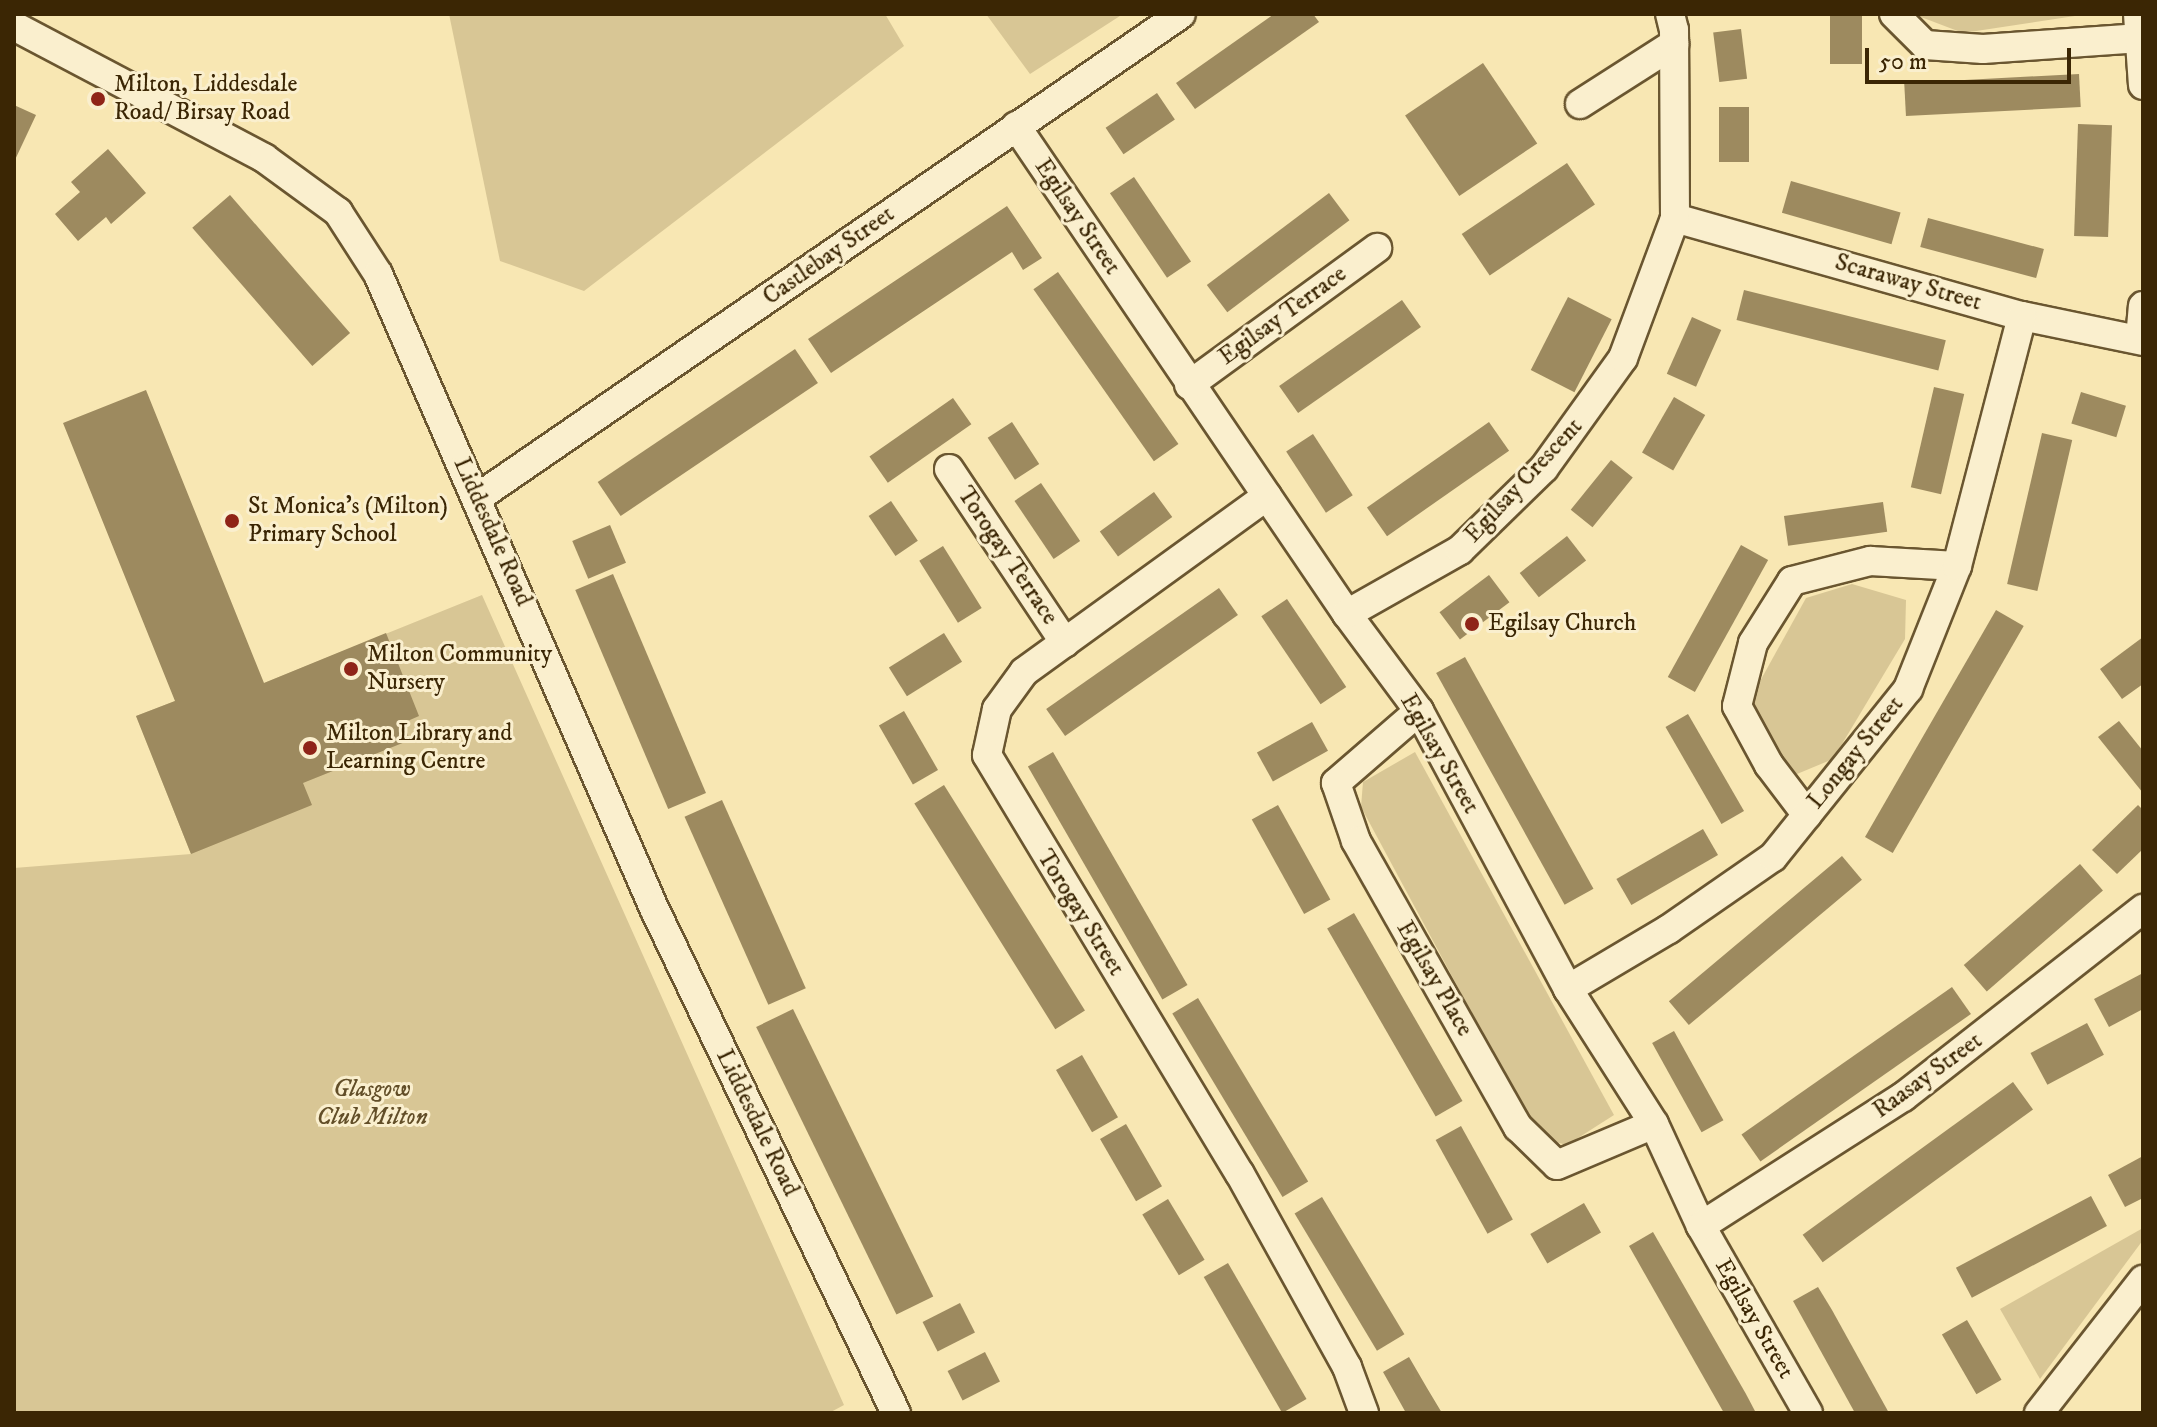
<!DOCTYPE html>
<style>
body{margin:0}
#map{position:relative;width:2157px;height:1427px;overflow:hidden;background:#f8e7b3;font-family:"IM FELL DW Pica",serif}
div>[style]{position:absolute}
.green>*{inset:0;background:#d8c695}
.building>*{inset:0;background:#9d8a5f;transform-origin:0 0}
.roads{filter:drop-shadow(2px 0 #6a5630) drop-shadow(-2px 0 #6a5630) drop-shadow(0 2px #6a5630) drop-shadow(0 -2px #6a5630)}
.minor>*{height:28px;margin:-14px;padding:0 14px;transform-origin:14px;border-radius:14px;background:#faefce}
.dots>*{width:22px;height:22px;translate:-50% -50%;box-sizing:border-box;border:4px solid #faefce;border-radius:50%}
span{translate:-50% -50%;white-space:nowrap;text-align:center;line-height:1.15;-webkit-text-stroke:6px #faefce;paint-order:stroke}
.poi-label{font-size:24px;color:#3b2604}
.left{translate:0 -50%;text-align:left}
.street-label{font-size:24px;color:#3b2604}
.park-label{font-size:24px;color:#624e28;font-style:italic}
.frame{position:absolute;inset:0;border:16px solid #3b2604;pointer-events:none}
.scale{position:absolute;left:1865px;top:48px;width:206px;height:36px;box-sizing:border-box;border:4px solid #3b2604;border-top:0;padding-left:10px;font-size:24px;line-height:28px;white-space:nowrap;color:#3b2604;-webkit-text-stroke:6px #faefce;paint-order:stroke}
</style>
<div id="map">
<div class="green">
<div style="clip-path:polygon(449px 14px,885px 14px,904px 46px,584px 291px,500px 261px)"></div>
<div style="clip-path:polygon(986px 14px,1123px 14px,1030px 74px)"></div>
<div style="clip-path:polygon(1913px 14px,2088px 14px,1963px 33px)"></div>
<div style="clip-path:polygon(1852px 584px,1906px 600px,1905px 639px,1833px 759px,1797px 774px,1774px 752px,1748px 703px,1806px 598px)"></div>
<div style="clip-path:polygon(482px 595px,844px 1405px,829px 1413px,14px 1413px,14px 868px,191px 854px,136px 716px,175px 701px,264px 683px)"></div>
<div style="clip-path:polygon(1415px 752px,1614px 1115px,1567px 1145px,1539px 1138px,1361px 807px,1363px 782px)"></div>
<div style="clip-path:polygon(2143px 1228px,2143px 1240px,2040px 1379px,2000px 1309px)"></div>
</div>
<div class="building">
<div style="clip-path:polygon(1274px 14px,1313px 14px,1319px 22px,1195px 109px,1176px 83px)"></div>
<div style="left:1830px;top:14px;width:32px;height:50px"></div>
<div style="left:1741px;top:29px;width:50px;height:28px;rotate:83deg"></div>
<div style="left:1483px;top:63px;width:97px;height:94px;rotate:56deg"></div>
<div style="left:2079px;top:74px;width:33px;height:175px;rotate:87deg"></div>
<div style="left:1157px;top:93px;width:32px;height:62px;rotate:56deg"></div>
<div style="clip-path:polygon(14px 105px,36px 115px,14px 162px)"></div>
<div style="left:1719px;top:107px;width:30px;height:55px"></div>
<div style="left:2078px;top:124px;width:34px;height:112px;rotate:2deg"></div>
<div style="clip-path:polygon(108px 149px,146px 193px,111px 224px,106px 217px,78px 241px,55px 214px,80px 192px,71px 182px)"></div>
<div style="left:1567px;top:163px;width:50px;height:127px;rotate:56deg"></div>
<div style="left:1134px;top:177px;width:102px;height:29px;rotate:56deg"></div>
<div style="left:1791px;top:181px;width:114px;height:33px;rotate:16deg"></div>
<div style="left:1329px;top:193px;width:34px;height:153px;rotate:53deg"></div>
<div style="left:230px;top:195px;width:183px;height:50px;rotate:49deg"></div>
<div style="clip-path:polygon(1007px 206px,1042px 258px,1023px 270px,1012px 252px,831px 373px,808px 339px)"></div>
<div style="left:1928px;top:218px;width:120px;height:30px;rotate:15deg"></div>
<div style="left:1058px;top:272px;width:210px;height:30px;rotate:55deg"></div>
<div style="left:1744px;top:290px;width:208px;height:31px;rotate:14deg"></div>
<div style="left:1568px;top:297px;width:49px;height:82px;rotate:27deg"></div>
<div style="left:1402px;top:300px;width:33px;height:150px;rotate:55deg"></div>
<div style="left:1692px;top:317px;width:32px;height:62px;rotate:24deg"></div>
<div style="left:795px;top:349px;width:41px;height:238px;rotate:56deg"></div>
<div style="left:1934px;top:387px;width:31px;height:103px;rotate:13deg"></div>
<div style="clip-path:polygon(146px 390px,264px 683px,386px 633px,419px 716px,403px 723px,410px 740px,303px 783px,312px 805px,191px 854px,136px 716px,175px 701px,63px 423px)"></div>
<div style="left:2081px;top:392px;width:47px;height:33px;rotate:17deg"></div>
<div style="left:1674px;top:397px;width:36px;height:64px;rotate:30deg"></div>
<div style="left:953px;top:398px;width:32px;height:102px;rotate:55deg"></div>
<div style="left:1012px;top:422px;width:50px;height:29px;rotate:57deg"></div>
<div style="left:1489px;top:422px;width:35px;height:149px;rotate:55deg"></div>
<div style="left:2042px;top:433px;width:31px;height:155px;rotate:13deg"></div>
<div style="left:1313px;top:434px;width:73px;height:32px;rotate:57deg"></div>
<div style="left:1611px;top:460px;width:28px;height:64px;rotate:39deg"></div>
<div style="left:1041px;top:483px;width:70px;height:32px;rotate:56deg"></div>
<div style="left:1154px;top:492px;width:31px;height:67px;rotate:54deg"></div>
<div style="left:891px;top:501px;width:48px;height:27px;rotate:56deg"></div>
<div style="left:1883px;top:502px;width:30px;height:100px;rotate:82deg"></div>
<div style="left:610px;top:525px;width:41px;height:41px;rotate:67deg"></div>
<div style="left:1567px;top:536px;width:31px;height:60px;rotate:52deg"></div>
<div style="left:1741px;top:545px;width:31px;height:151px;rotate:29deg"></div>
<div style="left:943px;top:546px;width:73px;height:28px;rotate:58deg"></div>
<div style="left:613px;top:574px;width:238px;height:41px;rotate:67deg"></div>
<div style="left:1489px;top:575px;width:34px;height:62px;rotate:53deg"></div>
<div style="left:1219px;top:588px;width:33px;height:211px;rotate:55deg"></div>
<div style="left:1287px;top:599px;width:106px;height:31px;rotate:56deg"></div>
<div style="left:1996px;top:610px;width:32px;height:262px;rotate:30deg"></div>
<div style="left:944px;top:633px;width:34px;height:65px;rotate:58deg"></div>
<div style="clip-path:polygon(2143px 637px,2143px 684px,2122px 699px,2100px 669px)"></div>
<div style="left:1465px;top:657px;width:265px;height:33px;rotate:61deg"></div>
<div style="left:904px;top:711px;width:68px;height:29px;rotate:60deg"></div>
<div style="left:1688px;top:714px;width:112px;height:26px;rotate:60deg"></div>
<div style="clip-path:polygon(2119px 721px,2143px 751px,2143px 793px,2098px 737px)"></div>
<div style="left:1312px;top:722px;width:33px;height:63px;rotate:61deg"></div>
<div style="left:1053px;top:752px;width:269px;height:29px;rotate:60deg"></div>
<div style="left:944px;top:785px;width:266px;height:35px;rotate:58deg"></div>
<div style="left:722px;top:800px;width:206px;height:41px;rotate:66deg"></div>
<div style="left:1278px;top:805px;width:108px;height:30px;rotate:61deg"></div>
<div style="clip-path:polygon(2138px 805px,2143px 810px,2143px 849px,2117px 874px,2092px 850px)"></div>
<div style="left:1703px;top:829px;width:30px;height:100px;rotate:60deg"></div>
<div style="left:1842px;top:856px;width:31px;height:226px;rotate:50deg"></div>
<div style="left:2080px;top:864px;width:35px;height:154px;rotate:49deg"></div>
<div style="left:1354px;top:913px;width:217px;height:31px;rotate:60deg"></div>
<div style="clip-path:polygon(2143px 973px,2143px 1009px,2109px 1027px,2094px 999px)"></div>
<div style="left:1952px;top:987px;width:33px;height:257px;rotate:55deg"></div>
<div style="left:1198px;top:998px;width:214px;height:30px;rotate:59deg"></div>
<div style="left:793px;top:1009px;width:320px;height:41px;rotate:64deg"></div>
<div style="left:2087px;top:1023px;width:36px;height:64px;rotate:62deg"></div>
<div style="left:1674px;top:1031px;width:102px;height:25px;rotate:61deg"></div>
<div style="left:1082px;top:1055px;width:72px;height:30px;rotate:60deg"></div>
<div style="left:2013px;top:1082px;width:34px;height:260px;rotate:54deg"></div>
<div style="left:1126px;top:1124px;width:72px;height:30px;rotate:60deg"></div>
<div style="left:1461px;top:1126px;width:107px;height:29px;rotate:61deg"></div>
<div style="clip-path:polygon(2143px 1156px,2143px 1198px,2125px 1207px,2108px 1175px)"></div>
<div style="left:2091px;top:1196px;width:34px;height:153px;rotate:62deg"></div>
<div style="left:1322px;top:1197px;width:160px;height:32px;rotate:59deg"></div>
<div style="left:1168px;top:1199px;width:71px;height:30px;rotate:59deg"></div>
<div style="left:1584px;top:1203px;width:34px;height:62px;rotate:60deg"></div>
<div style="clip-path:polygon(1653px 1232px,1746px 1394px,1756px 1413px,1724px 1413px,1642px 1269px,1629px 1246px)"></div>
<div style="left:1228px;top:1263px;width:157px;height:28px;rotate:60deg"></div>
<div style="clip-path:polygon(1818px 1287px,1832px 1310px,1889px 1413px,1855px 1413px,1793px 1301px)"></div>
<div style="left:960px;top:1303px;width:33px;height:42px;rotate:63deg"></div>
<div style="left:1967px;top:1320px;width:69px;height:29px;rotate:60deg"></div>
<div style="left:985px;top:1352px;width:33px;height:42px;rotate:63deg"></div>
<div style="clip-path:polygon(1409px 1357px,1427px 1388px,1442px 1413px,1406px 1413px,1401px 1404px,1383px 1372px)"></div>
</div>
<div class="roads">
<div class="minor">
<div style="left:1894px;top:14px;width:44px;rotate:45deg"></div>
<div style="left:1925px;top:45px;width:58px;rotate:3.9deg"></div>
<div style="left:1983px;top:49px;width:158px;rotate:-4deg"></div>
<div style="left:2138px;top:14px;width:71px;rotate:86deg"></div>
<div style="left:14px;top:26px;width:283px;rotate:27.8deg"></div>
<div style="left:264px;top:158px;width:92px;rotate:36.1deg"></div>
<div style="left:338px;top:212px;width:74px;rotate:57.2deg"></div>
<div style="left:378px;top:274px;width:691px;rotate:66.48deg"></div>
<div style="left:654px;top:908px;width:560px;rotate:64.4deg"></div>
<div style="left:1580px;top:104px;width:112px;rotate:-32.6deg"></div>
<div style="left:1016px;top:126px;width:590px;rotate:55.85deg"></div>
<div style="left:1347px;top:614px;width:121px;rotate:53.4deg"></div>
<div style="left:1419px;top:711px;width:315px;rotate:61.8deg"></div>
<div style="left:1568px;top:989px;width:160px;rotate:57.5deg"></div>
<div style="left:1654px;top:1124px;width:112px;rotate:65.3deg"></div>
<div style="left:1701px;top:1226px;width:215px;rotate:60.2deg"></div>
<div style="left:1675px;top:218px;width:361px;rotate:15.8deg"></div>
<div style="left:2022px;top:316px;width:124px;rotate:11.7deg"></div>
<div style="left:2140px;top:339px;width:33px;rotate:-85deg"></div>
<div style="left:1189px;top:385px;width:233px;rotate:-36.1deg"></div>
<div style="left:949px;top:469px;width:209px;rotate:56.3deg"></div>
<div style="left:1267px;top:496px;width:300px;rotate:144.1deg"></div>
<div style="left:1024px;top:672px;width:46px;rotate:126.1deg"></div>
<div style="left:997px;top:709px;width:47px;rotate:102.3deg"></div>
<div style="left:987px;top:755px;width:489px;rotate:58.9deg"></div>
<div style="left:1240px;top:1174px;width:221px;rotate:61deg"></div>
<div style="left:1347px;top:1367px;width:49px;rotate:69.7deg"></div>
<div style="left:477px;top:498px;width:854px;rotate:-34.51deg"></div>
<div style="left:1347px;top:614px;width:130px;rotate:-29.5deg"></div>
<div style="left:1460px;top:550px;width:117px;rotate:-44.3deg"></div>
<div style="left:1544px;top:468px;width:135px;rotate:-54.3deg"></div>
<div style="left:1623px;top:358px;width:149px;rotate:-69.6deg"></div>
<div style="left:1675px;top:218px;width:188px;rotate:-90.3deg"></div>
<div style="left:1674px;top:30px;width:16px;rotate:-104deg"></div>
<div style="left:1419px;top:711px;width:110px;rotate:139.1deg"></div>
<div style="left:1336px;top:783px;width:61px;rotate:71deg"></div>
<div style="left:1356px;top:841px;width:329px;rotate:60.5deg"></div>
<div style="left:1518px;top:1127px;width:54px;rotate:44.3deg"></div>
<div style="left:1557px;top:1165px;width:105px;rotate:-22.9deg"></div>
<div style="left:1807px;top:815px;width:63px;rotate:-127.2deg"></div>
<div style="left:1769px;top:765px;width:67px;rotate:-118.5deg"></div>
<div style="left:1737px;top:706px;width:65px;rotate:-75.7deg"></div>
<div style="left:1753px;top:643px;width:73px;rotate:-57.8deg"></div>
<div style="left:1792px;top:581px;width:81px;rotate:-14.4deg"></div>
<div style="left:1870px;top:561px;width:87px;rotate:3.3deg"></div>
<div style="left:1568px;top:989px;width:117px;rotate:-30.7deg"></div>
<div style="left:1669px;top:929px;width:126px;rotate:-34.7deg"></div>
<div style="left:1773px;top:857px;width:216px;rotate:-51.2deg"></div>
<div style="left:1908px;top:689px;width:132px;rotate:-68.3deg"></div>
<div style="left:1957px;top:566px;width:258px;rotate:-75.4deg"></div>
<div style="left:1701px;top:1226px;width:240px;rotate:-32.6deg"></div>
<div style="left:1903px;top:1097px;width:305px;rotate:-38.1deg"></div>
<div style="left:2039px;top:1413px;width:169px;rotate:-52deg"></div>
</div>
</div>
<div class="dots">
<div style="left:98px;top:99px;background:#8f2418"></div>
<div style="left:232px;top:521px;background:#8f2418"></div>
<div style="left:1472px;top:624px;background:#8f2418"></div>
<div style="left:351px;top:669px;background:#8f2418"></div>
<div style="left:310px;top:748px;background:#8f2418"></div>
</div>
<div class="poi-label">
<span class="left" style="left:114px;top:99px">Milton, Liddesdale<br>Road/ Birsay Road</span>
<span class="left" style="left:248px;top:521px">St Monica's (Milton)<br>Primary School</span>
<span class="left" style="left:1488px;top:624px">Egilsay Church</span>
<span class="left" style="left:367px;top:669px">Milton Community<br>Nursery</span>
<span class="left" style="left:326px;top:748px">Milton Library and<br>Learning Centre</span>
</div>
<div class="street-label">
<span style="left:1077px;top:217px;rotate:56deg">Egilsay Street</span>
<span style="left:829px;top:256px;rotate:-35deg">Castlebay Street</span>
<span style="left:1908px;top:283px;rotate:16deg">Scaraway Street</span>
<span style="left:1283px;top:316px;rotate:-36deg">Egilsay Terrace</span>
<span style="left:1524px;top:481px;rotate:-47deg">Egilsay Crescent</span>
<span style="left:492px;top:532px;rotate:66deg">Liddesdale Road</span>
<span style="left:1007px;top:556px;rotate:56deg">Torogay Terrace</span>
<span style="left:1856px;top:753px;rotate:-51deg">Longay Street</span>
<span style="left:1439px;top:754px;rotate:60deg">Egilsay Street</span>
<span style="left:1080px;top:913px;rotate:58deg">Torogay Street</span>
<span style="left:1434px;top:979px;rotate:60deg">Egilsay Place</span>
<span style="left:1928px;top:1076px;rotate:-36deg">Raasay Street</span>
<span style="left:757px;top:1123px;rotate:64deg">Liddesdale Road</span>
<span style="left:1754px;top:1319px;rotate:60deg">Egilsay Street</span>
</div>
<div class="park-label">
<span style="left:372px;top:1104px">Glasgow<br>Club Milton</span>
</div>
<div class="frame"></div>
<div class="scale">50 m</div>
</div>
